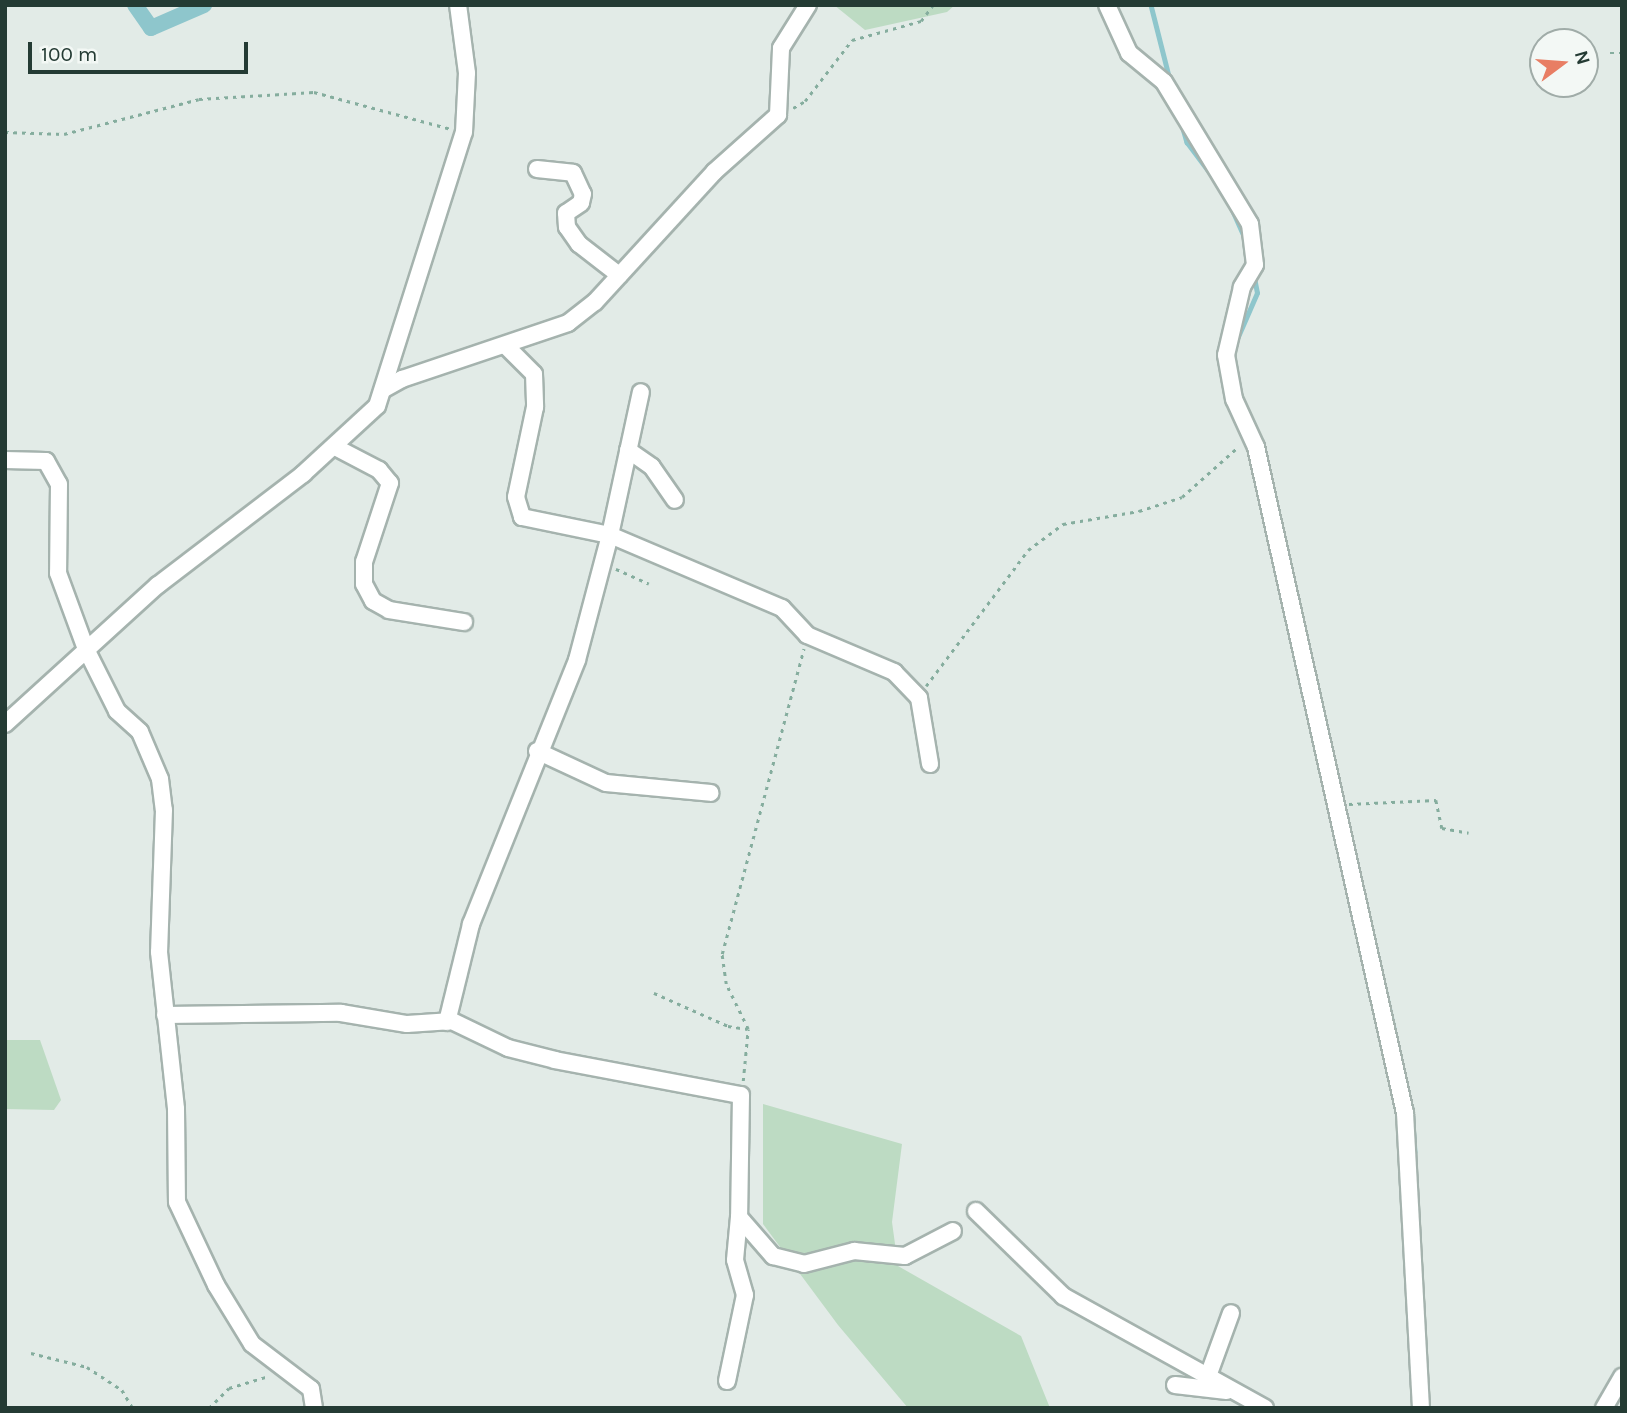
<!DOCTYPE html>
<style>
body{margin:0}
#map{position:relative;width:1627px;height:1413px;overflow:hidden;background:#e2ebe7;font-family:Karla,sans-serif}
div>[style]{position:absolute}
.green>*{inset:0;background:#bddbc3}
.stream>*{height:4.5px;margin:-2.25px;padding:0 2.25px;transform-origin:2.25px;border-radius:2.25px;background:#8ec6cc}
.canal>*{height:16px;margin:-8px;padding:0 8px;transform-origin:8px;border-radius:8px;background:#8ec6cc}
.path>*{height:2.5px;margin-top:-1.25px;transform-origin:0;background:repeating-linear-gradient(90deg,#85ad9e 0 3.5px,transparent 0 8.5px)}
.roads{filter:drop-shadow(2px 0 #a5b3ae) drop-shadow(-2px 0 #a5b3ae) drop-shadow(0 2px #a5b3ae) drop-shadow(0 -2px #a5b3ae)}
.minor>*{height:16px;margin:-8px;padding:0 8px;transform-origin:8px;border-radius:8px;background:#fff}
span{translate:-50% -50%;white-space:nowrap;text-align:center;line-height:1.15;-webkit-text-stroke:6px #f3f8f5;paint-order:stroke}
.frame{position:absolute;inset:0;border:7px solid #243b34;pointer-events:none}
.north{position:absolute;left:1529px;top:28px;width:70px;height:70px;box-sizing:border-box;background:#f3f8f5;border:2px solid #a0aca8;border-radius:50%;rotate:74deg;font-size:19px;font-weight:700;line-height:28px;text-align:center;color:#243b34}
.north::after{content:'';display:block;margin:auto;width:24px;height:32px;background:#e87e64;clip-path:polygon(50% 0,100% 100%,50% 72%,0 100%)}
.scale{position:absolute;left:28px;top:42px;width:220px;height:32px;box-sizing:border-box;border:4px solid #243b34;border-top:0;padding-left:9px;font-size:21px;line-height:24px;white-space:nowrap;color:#243b34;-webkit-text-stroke:5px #f3f8f5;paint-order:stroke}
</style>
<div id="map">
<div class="green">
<div style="clip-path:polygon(834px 5px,955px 5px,947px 12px,865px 30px)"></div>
<div style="clip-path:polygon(5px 1040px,40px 1040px,61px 1100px,54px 1110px,5px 1109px)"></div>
<div style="clip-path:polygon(763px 1104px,902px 1144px,892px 1222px,898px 1266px,1021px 1336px,1050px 1408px,908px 1408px,838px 1325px,763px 1224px)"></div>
</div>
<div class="stream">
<div style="left:1151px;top:5px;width:77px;rotate:75.8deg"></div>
<div style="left:1182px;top:125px;width:18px;rotate:74deg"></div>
<div style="left:1187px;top:142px;width:44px;rotate:53.4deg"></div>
<div style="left:1232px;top:209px;width:30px;rotate:66deg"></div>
<div style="left:1237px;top:339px;width:50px;rotate:-66.5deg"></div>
<div style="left:1257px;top:293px;width:15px;rotate:-101deg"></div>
<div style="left:1244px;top:404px;width:30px;rotate:66deg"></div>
<div style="left:1290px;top:565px;width:275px;rotate:77.4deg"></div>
<div style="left:1381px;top:971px;width:58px;rotate:77.2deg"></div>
<div style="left:1412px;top:1108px;width:44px;rotate:86.1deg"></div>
</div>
<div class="canal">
<div style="left:135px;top:5px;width:28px;rotate:55deg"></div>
<div style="left:151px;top:28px;width:58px;rotate:-23.5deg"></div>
</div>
<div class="path">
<div style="left:1610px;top:53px;width:12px"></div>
<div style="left:793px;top:108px;width:14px;rotate:-30deg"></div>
<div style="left:805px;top:101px;width:77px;rotate:-52.4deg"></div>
<div style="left:852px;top:40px;width:72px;rotate:-15.4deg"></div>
<div style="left:921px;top:21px;width:20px;rotate:-53deg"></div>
<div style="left:5px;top:132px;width:59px;rotate:1.9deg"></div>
<div style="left:64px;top:134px;width:139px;rotate:-14.5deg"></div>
<div style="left:199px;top:99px;width:115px;rotate:-3.5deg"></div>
<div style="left:314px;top:92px;width:142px;rotate:15.1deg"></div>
<div style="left:616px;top:569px;width:36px;rotate:24deg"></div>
<div style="left:926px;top:686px;width:170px;rotate:-53.1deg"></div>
<div style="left:1028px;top:550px;width:44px;rotate:-36.6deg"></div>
<div style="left:1063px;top:524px;width:77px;rotate:-9.7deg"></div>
<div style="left:1139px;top:511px;width:45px;rotate:-18deg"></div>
<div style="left:1182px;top:497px;width:76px;rotate:-41.8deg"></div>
<div style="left:1349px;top:804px;width:87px;rotate:-2.6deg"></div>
<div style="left:1436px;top:800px;width:29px;rotate:78deg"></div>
<div style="left:1442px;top:828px;width:27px;rotate:10deg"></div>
<div style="left:654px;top:993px;width:81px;rotate:24deg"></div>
<div style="left:728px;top:1026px;width:20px;rotate:9deg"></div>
<div style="left:743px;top:1081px;width:52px;rotate:-84.5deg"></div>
<div style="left:748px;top:1029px;width:50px;rotate:-116.1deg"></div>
<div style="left:726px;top:984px;width:30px;rotate:-98deg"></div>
<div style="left:722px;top:954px;width:316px;rotate:-75deg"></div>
<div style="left:31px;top:1353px;width:58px;rotate:14deg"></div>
<div style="left:87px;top:1367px;width:42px;rotate:33.3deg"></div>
<div style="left:122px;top:1390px;width:21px;rotate:59deg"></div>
<div style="left:209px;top:1408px;width:28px;rotate:-45deg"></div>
<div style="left:229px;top:1388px;width:42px;rotate:-16.7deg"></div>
</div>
<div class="roads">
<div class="minor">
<div style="left:1107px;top:5px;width:53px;rotate:65.4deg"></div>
<div style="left:1129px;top:53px;width:45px;rotate:39.6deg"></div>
<div style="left:1164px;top:82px;width:166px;rotate:58.8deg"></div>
<div style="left:1250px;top:224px;width:41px;rotate:83deg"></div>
<div style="left:1255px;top:265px;width:26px;rotate:121deg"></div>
<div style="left:1242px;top:287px;width:70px;rotate:103.2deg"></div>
<div style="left:1226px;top:355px;width:45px;rotate:79.7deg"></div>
<div style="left:1234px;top:399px;width:53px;rotate:65.4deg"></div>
<div style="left:1256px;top:447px;width:682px;rotate:77.39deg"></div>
<div style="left:1405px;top:1113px;width:295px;rotate:86.9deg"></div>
<div style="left:537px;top:169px;width:36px;rotate:6deg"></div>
<div style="left:573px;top:173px;width:23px;rotate:65deg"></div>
<div style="left:583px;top:194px;width:9px;rotate:103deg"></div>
<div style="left:581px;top:203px;width:18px;rotate:146deg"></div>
<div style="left:566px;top:213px;width:14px;rotate:86deg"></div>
<div style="left:567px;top:227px;width:21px;rotate:55deg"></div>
<div style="left:579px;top:244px;width:51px;rotate:37.8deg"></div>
<div style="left:507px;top:347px;width:38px;rotate:45deg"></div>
<div style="left:534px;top:374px;width:33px;rotate:88deg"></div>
<div style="left:535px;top:407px;width:92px;rotate:101.9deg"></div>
<div style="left:516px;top:497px;width:21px;rotate:73deg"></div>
<div style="left:522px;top:517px;width:90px;rotate:11.6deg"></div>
<div style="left:610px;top:535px;width:187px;rotate:23deg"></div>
<div style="left:782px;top:608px;width:37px;rotate:47deg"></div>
<div style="left:807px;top:635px;width:95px;rotate:23deg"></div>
<div style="left:894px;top:672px;width:36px;rotate:46deg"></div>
<div style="left:919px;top:698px;width:67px;rotate:80.5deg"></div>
<div style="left:384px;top:389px;width:21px;rotate:-29deg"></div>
<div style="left:402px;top:379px;width:175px;rotate:-18.6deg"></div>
<div style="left:568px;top:323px;width:34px;rotate:-38deg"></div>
<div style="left:595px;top:302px;width:176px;rotate:-47.5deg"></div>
<div style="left:714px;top:172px;width:86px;rotate:-41.7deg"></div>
<div style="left:778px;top:115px;width:67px;rotate:-87.4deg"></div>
<div style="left:781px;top:48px;width:51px;rotate:-57.9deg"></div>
<div style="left:335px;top:447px;width:50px;rotate:27.6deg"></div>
<div style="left:379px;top:470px;width:17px;rotate:50deg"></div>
<div style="left:390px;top:483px;width:83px;rotate:108.2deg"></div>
<div style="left:364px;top:562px;width:22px;rotate:90deg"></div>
<div style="left:364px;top:584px;width:19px;rotate:62deg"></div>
<div style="left:373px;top:601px;width:18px;rotate:29deg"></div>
<div style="left:389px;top:610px;width:76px;rotate:9.1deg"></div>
<div style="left:628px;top:450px;width:29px;rotate:35deg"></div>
<div style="left:652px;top:467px;width:40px;rotate:55.1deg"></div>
<div style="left:5px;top:460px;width:41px;rotate:1.4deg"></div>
<div style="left:46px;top:461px;width:26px;rotate:61deg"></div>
<div style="left:59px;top:484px;width:89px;rotate:90.6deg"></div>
<div style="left:58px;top:573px;width:81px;rotate:69.8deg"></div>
<div style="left:86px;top:649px;width:69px;rotate:63.4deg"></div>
<div style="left:117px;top:711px;width:31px;rotate:42deg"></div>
<div style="left:140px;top:732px;width:51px;rotate:66.9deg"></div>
<div style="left:160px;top:779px;width:31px;rotate:83deg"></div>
<div style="left:164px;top:810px;width:142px;rotate:92deg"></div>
<div style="left:159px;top:952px;width:158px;rotate:83.8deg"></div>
<div style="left:176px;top:1109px;width:93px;rotate:89.4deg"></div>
<div style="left:177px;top:1202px;width:92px;rotate:64.8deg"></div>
<div style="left:216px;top:1285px;width:69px;rotate:58.6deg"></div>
<div style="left:252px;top:1344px;width:74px;rotate:37.3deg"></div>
<div style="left:311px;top:1389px;width:19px;rotate:81deg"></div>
<div style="left:5px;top:724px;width:207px;rotate:-42.3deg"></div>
<div style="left:158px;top:585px;width:183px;rotate:-37.4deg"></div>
<div style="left:303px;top:474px;width:100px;rotate:-42.6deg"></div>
<div style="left:377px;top:406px;width:287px;rotate:-72.4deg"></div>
<div style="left:464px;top:132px;width:59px;rotate:-87.1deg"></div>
<div style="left:467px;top:73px;width:69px;rotate:-97.5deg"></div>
<div style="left:537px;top:751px;width:76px;rotate:24.9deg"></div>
<div style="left:606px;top:783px;width:105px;rotate:5.4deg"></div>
<div style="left:165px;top:1015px;width:176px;rotate:-0.7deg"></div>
<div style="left:341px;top:1013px;width:67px;rotate:9.5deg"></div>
<div style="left:407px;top:1024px;width:45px;rotate:-3.8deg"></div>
<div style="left:452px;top:1021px;width:62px;rotate:25.7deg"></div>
<div style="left:508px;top:1048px;width:49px;rotate:14.3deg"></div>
<div style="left:555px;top:1060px;width:189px;rotate:10.7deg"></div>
<div style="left:741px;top:1095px;width:122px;rotate:90.9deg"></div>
<div style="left:739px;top:1217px;width:52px;rotate:48.9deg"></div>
<div style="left:773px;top:1256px;width:32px;rotate:14deg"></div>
<div style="left:804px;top:1264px;width:52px;rotate:-14.6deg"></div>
<div style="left:854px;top:1251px;width:51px;rotate:5.6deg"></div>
<div style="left:905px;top:1256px;width:54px;rotate:-27.5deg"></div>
<div style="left:447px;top:1022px;width:101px;rotate:-76.2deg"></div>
<div style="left:471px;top:924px;width:284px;rotate:-68.1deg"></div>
<div style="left:577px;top:660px;width:129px;rotate:-75.2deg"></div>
<div style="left:610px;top:535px;width:146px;rotate:-77.8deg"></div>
<div style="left:976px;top:1211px;width:122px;rotate:44.3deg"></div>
<div style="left:1063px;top:1296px;width:231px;rotate:29deg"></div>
<div style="left:1207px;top:1379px;width:70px;rotate:-70deg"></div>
<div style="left:727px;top:1381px;width:88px;rotate:-78.2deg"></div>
<div style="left:745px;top:1295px;width:36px;rotate:-106deg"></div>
<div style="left:735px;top:1260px;width:43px;rotate:-84.7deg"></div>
<div style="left:1175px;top:1385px;width:52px;rotate:6.6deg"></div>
<div style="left:1604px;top:1408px;width:36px;rotate:-60deg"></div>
</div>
</div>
<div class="frame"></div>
<div class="north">N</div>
<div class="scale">100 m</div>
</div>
